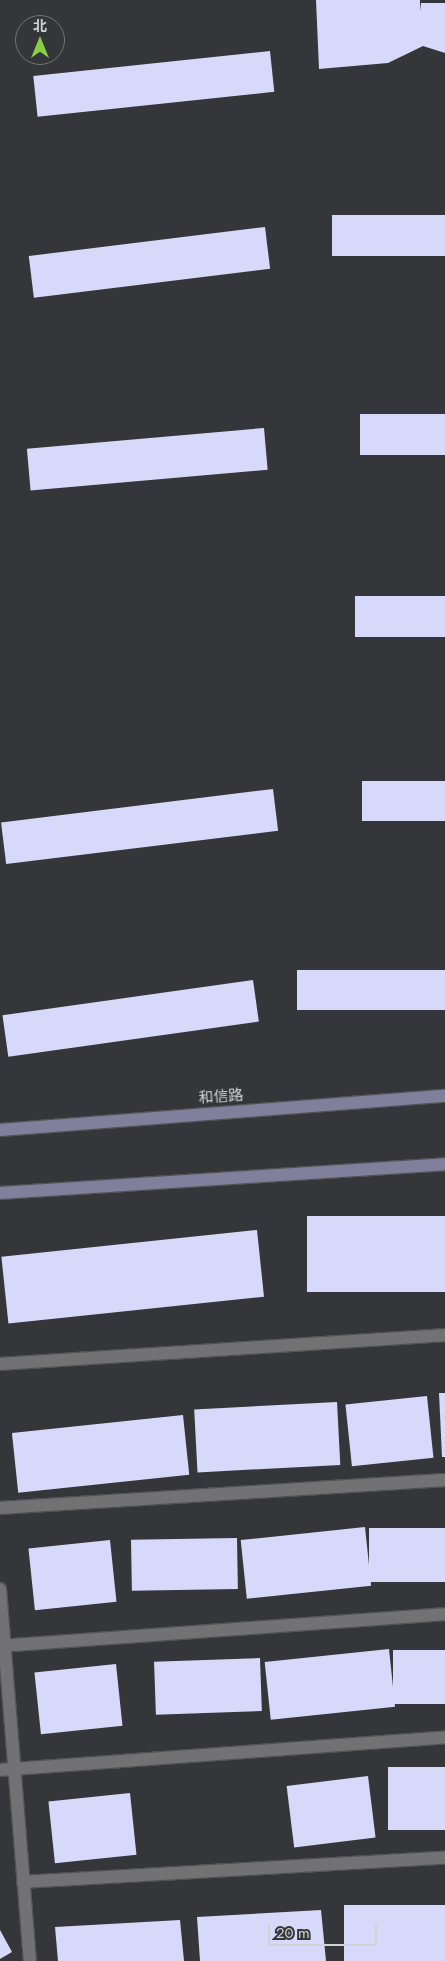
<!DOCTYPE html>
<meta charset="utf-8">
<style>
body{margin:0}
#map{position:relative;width:445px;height:1961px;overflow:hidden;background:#353639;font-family:Jost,"Noto Sans SC",sans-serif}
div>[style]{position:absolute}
.building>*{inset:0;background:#d7d9fa;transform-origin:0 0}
.roads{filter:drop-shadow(1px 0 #535356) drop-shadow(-1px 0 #535356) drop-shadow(0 1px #535356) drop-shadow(0 -1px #535356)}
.lane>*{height:12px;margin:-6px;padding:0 6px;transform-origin:6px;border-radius:6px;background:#727275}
.street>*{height:12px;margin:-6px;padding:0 6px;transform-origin:6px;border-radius:6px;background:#727275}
.secondary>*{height:12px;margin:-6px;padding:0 6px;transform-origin:6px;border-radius:6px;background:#80809c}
span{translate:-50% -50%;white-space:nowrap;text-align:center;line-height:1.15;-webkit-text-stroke:5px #353639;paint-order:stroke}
.street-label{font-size:15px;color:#d2d2d4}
.north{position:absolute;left:15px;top:15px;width:50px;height:50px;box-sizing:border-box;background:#353639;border:1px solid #747477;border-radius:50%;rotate:0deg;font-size:14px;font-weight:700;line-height:20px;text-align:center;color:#d2d2d4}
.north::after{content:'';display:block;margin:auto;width:18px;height:22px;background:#8ace47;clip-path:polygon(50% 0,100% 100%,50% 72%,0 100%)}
.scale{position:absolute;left:268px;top:1924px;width:109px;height:22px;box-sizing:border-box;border:2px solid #d2d2d4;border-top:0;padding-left:6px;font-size:15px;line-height:18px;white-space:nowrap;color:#d2d2d4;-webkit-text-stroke:4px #353639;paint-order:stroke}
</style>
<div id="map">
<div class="building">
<div style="clip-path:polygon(316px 0,420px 0,420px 11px,421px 3px,445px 3px,445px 53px,423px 46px,388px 63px,319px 69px)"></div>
<div style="left:270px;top:51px;width:41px;height:238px;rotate:84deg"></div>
<div style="left:445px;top:215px;width:41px;height:113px;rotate:90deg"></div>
<div style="left:265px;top:227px;width:42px;height:238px;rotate:83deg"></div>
<div style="left:445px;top:414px;width:41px;height:85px;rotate:90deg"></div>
<div style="left:264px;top:428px;width:42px;height:238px;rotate:85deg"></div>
<div style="left:445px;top:596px;width:41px;height:90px;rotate:90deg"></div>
<div style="left:445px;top:781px;width:40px;height:83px;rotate:90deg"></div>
<div style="left:273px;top:789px;width:42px;height:274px;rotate:83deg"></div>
<div style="left:445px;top:970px;width:40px;height:148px;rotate:90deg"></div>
<div style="left:253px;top:980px;width:42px;height:253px;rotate:82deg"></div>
<div style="left:445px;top:1216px;width:76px;height:138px;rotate:90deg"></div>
<div style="left:257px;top:1230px;width:67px;height:257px;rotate:84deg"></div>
<div style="clip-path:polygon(439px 1393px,445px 1393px,445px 1457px,442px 1457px)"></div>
<div style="left:427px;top:1396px;width:62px;height:82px;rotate:84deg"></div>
<div style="left:337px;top:1402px;width:63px;height:143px;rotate:87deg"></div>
<div style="left:183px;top:1415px;width:60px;height:172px;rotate:84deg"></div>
<div style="left:365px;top:1527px;width:59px;height:125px;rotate:84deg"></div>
<div style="left:445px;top:1528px;width:54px;height:76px;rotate:90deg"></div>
<div style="left:237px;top:1538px;width:51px;height:106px;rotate:89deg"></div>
<div style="left:110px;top:1540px;width:62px;height:82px;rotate:84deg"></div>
<div style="left:389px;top:1649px;width:58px;height:125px;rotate:84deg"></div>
<div style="left:445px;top:1650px;width:54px;height:52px;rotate:90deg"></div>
<div style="left:260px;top:1658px;width:53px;height:106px;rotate:88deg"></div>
<div style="left:116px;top:1664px;width:62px;height:82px;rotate:84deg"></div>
<div style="left:445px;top:1767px;width:63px;height:57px;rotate:90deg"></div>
<div style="left:368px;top:1776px;width:62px;height:82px;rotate:83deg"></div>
<div style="left:130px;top:1793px;width:62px;height:82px;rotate:84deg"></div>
<div style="left:445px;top:1905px;width:56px;height:101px;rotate:90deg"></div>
<div style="clip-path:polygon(321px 1910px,326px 1961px,200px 1961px,197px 1917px)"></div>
<div style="clip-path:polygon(180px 1920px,184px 1961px,58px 1961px,55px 1927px)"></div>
<div style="clip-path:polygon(0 1930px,12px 1952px,0 1959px)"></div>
</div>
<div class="roads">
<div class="lane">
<div style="left:0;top:1508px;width:446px;rotate:-3.6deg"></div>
<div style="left:0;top:1589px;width:373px;rotate:85.4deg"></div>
<div style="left:0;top:1646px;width:446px;rotate:-4.1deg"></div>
<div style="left:0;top:1770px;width:446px;rotate:-4.2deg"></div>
<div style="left:23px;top:1882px;width:423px;rotate:-3.3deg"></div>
</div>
<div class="street">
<div style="left:0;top:1364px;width:446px;rotate:-3.7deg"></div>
</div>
<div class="secondary">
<div style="left:0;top:1130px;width:446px;rotate:-4.4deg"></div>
<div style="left:0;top:1193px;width:446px;rotate:-3.7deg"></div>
</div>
</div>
<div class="street-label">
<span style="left:221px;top:1097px;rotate:-4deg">和信路</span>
</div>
<div class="north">北</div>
<div class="scale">20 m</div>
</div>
